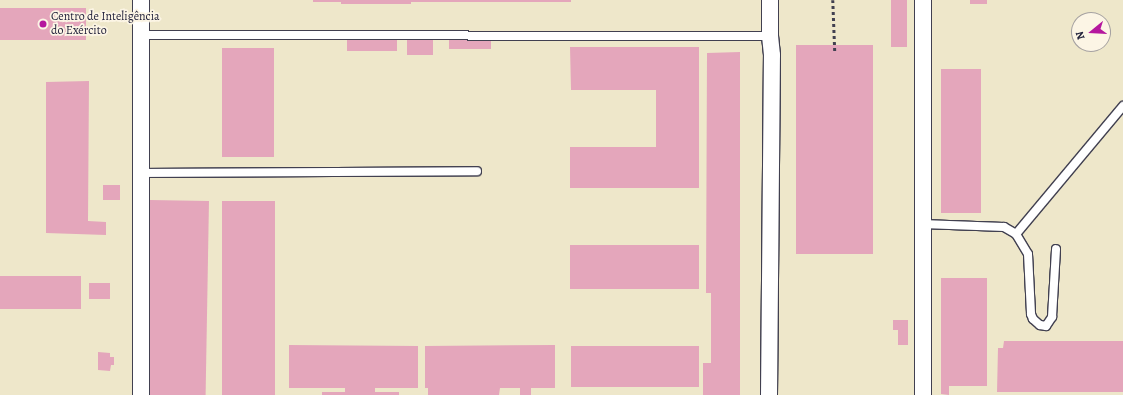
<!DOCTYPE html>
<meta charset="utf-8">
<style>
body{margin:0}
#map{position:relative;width:1123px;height:395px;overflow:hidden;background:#eee7ca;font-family:Alegreya,serif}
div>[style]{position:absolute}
.building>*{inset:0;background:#e4a6bb;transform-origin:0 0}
.path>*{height:2.5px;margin-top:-1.25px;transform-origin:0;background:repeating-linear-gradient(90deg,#414050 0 3px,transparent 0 6px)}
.roads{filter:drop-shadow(1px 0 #414050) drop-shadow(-1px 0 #414050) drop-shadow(0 1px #414050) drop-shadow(0 -1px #414050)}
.service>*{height:8px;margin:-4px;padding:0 4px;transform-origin:4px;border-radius:4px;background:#fff}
.minor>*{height:16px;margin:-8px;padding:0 8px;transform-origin:8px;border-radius:8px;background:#fff}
.dots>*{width:11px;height:11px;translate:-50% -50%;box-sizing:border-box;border:2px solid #fcf5e5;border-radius:50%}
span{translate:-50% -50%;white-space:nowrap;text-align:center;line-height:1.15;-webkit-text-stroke:3.5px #fcf5e5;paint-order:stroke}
.poi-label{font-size:12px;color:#22223b}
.left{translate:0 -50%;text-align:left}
.north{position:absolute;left:1071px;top:12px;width:40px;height:40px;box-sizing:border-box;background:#fcf5e5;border:1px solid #a5a1a1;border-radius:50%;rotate:252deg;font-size:11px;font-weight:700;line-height:16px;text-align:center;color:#22223b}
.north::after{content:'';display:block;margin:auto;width:14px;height:18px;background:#b5179e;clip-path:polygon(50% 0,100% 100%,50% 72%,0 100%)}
</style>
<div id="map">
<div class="building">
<div style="clip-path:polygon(313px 0,571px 0,571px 2px,411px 2px,411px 4px,341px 4px,341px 2px,313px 2px)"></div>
<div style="left:891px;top:0;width:16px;height:47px"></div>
<div style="left:970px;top:0;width:17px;height:4px"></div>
<div style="left:0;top:8px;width:86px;height:32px"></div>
<div style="left:407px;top:35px;width:26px;height:20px"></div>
<div style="left:347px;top:36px;width:50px;height:15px"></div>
<div style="left:449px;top:38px;width:42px;height:11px"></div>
<div style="left:873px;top:45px;width:209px;height:77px;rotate:90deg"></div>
<div style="clip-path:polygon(570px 47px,699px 47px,699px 188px,570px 188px,570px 147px,656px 147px,656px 90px,571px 90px)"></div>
<div style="left:222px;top:48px;width:52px;height:109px"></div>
<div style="clip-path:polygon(740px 52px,740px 395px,703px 395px,703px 363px,711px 363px,711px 293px,706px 293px,707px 53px)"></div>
<div style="left:941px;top:69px;width:40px;height:144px"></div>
<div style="clip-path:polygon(89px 81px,88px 221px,106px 222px,106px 235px,46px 233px,46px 82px)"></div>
<div style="left:120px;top:185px;width:15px;height:17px;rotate:90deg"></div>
<div style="left:150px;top:200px;width:59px;height:195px;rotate:1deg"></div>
<div style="left:222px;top:201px;width:53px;height:194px"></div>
<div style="left:570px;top:245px;width:129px;height:44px"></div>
<div style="left:0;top:276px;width:81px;height:33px"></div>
<div style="clip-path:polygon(941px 278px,987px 278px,987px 386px,949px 386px,949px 395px,941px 394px)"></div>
<div style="left:89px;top:283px;width:21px;height:16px"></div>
<div style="clip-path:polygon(893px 320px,908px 320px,908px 345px,898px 345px,898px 330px,893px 330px)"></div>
<div style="clip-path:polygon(1004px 341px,1123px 341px,1123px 392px,997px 392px,998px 348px,1003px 348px)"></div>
<div style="clip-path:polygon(289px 345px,418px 346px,418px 388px,375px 388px,375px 392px,399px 392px,399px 395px,322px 395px,322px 392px,345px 392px,345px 388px,289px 388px)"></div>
<div style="clip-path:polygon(555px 345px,555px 388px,531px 388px,531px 395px,520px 395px,520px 388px,500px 388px,499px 395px,428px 395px,428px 388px,425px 388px,425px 346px)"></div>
<div style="left:571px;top:346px;width:128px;height:41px"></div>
<div style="clip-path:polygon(98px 352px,110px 353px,110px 357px,114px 357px,114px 365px,111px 365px,110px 371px,98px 370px)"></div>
</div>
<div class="path">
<div style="left:833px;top:0;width:52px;rotate:87.8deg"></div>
</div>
<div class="roads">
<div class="service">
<div style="left:141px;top:35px;width:629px;rotate:0.09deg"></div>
<div style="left:141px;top:173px;width:336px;rotate:-0.3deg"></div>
<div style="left:922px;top:224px;width:82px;rotate:2.1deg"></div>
<div style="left:1004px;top:227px;width:14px;rotate:30deg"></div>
<div style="left:1016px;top:234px;width:23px;rotate:59deg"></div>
<div style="left:1028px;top:254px;width:60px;rotate:87.1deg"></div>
<div style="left:1031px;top:314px;width:5px;rotate:68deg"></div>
<div style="left:1033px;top:319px;width:9px;rotate:41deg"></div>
<div style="left:1040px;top:325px;width:6px;rotate:9deg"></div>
<div style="left:1046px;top:326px;width:11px;rotate:-56deg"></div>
<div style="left:1052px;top:317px;width:68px;rotate:-86.6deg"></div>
<div style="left:1016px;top:234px;width:167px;rotate:-50.1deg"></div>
</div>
<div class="minor">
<div style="left:141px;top:395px;width:395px;rotate:-90deg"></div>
<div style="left:769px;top:395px;width:340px;rotate:-89.5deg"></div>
<div style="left:772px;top:55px;width:19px;rotate:-96deg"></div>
<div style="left:770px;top:36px;width:36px;rotate:-90deg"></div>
<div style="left:923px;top:395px;width:395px;rotate:-90deg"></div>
</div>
</div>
<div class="dots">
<div style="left:43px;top:24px;background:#b5179e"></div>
</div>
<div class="poi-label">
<span class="left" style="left:51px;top:24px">Centro de Inteligência<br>do Exército</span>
</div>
<div class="north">N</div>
</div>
